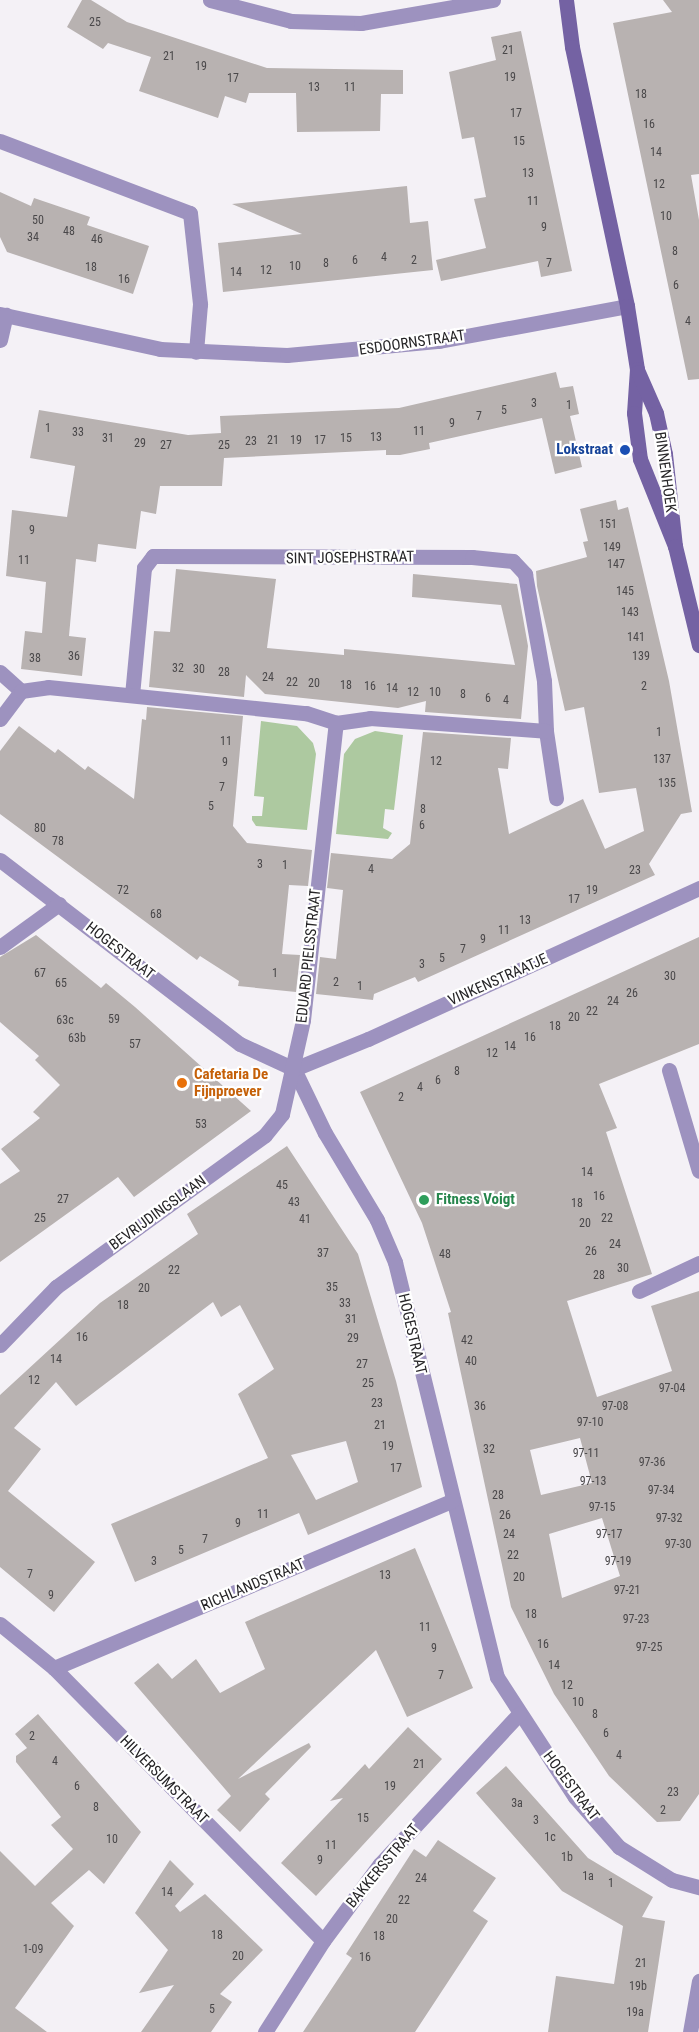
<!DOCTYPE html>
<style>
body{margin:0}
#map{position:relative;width:699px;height:2032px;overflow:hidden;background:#f4f1f6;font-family:"Roboto Condensed",sans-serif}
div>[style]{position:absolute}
.green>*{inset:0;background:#adc9a0}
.building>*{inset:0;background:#b8b2b1}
.minor>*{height:15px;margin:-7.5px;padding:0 7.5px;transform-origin:7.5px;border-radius:7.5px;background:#9d92bf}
.secondary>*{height:15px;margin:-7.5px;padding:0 7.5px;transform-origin:7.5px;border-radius:7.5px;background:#7462a3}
.dots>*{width:16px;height:16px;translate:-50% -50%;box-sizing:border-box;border:3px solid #fff;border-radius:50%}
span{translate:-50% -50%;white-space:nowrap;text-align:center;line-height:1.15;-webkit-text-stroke:4.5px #fff;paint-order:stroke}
.number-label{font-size:12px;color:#4a484a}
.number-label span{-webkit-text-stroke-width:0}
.street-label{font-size:15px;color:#262527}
.transit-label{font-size:15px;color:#164399;font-weight:700}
.right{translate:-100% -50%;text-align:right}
.food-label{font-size:15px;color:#c56008;font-weight:700}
.left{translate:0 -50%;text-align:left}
.leisure-label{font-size:15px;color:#27864d;font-weight:700}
</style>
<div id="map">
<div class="green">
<div style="clip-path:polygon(261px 721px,297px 726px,313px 743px,316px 754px,307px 830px,256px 826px,252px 820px,252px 816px,262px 816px,264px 797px,254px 796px)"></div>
<div style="clip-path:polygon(375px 731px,403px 735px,394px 810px,385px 809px,383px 828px,392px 833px,388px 839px,336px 834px,344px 754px,355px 739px)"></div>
</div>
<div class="building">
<div style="clip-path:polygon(82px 0,91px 0,127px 22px,267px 68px,403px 70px,403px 94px,381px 94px,380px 131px,297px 132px,296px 93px,249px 93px,246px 103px,225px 96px,218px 118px,139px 91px,151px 57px,108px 43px,103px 49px,67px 27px)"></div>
<div style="clip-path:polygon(663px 0,699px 0,699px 174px,691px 175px,699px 220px,699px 379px,688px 380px,613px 23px,672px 12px)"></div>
<div style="clip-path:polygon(521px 31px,572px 271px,541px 277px,538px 261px,441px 281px,436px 260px,486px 248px,474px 199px,486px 197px,474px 137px,462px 139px,449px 72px,496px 60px,491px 37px)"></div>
<div style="clip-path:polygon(407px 186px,410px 223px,428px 221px,433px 270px,223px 292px,218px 243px,302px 234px,232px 204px)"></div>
<div style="clip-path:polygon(0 192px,31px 206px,34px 198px,90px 217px,87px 225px,149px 246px,133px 294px,7px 252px,0 237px)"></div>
<div style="clip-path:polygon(556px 372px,560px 388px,573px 386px,579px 414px,570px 416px,582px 467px,555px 474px,542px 418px,429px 443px,430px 449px,400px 455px,386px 455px,386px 450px,224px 458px,222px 486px,160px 486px,156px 514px,141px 511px,136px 549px,98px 544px,96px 562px,76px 559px,69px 636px,86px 638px,82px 676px,21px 669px,25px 631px,42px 633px,46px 582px,6px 576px,12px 510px,67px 517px,75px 466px,30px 458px,39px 410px,188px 435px,221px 433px,220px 416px,399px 408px)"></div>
<div style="clip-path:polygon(616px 500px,618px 510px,628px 507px,669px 681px,692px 812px,681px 814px,649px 864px,655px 875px,418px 982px,415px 977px,374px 994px,373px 1000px,316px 994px,320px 957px,336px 959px,343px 890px,327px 888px,331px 853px,392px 859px,410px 844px,423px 732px,511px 738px,508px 769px,498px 768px,509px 834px,583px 799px,605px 849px,644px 831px,636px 788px,599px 793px,584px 707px,565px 711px,537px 586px,536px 571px,587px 557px,583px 542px,588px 541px,580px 509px)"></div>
<div style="clip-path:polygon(176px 569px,276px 579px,267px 648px,344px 655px,344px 649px,515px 665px,501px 605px,412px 597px,413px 574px,517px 584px,528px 646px,521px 719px,425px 712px,426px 701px,398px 708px,265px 694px,246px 675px,244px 697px,149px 687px,154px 631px,170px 632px)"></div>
<div style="clip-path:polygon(147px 707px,243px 716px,233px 826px,247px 843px,312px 850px,308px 886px,289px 885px,282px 954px,300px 955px,296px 992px,238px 986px,239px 981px,200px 956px,197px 960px,0 814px,0 751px,19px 726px,55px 753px,58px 749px,85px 770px,88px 766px,134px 799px,142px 719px,146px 720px)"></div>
<div style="clip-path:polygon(36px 935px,101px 988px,106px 983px,135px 1007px,251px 1111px,134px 1197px,118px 1177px,0 1262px,0 1184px,20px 1171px,1px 1149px,40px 1118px,33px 1112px,60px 1085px,35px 1060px,39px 1056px,0 1022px,0 957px)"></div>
<div style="clip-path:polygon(evenodd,699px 937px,699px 1044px,599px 1084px,617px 1128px,606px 1132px,652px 1274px,567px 1301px,597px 1397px,672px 1371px,651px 1306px,699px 1291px,699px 1794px,680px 1821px,657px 1822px,609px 1776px,554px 1694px,511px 1607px,448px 1313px,451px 1312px,422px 1223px,360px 1092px,699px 937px,580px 1438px,592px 1483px,541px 1495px,530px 1450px,580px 1438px,699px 937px,602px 1518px,620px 1576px,562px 1598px,549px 1534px,602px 1518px)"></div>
<div style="clip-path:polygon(evenodd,287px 1146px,358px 1254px,396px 1381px,422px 1487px,308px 1535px,299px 1513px,135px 1582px,111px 1524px,268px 1458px,238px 1394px,274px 1369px,240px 1305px,221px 1317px,213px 1302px,76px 1406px,56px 1382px,14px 1428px,41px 1449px,8px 1491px,95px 1562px,54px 1612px,0 1567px,0 1395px,100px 1303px,198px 1234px,187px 1214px,287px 1146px,346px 1441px,358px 1482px,316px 1500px,291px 1455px,346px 1441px)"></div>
<div style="clip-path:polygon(415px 1548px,473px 1688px,407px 1717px,376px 1650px,238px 1779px,309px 1743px,311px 1747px,265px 1794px,270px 1799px,240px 1832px,217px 1810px,231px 1796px,134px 1683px,158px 1663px,172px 1679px,196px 1659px,220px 1693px,265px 1669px,245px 1622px)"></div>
<div style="clip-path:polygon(38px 1714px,141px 1832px,104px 1884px,89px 1870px,51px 1903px,74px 1926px,15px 2008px,47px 2032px,0 2032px,0 1851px,35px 1886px,73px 1849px,51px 1825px,61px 1817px,16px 1762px,16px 1756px,27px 1748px,15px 1734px)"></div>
<div style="clip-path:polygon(408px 1727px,442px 1759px,316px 1896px,281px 1863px,343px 1798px,330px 1801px,365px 1764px,369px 1769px)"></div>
<div style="clip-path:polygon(506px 1766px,588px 1858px,653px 1897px,642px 1917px,665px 1921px,648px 2032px,548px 2032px,556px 1976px,614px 1984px,623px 1926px,562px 1891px,476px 1793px)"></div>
<div style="clip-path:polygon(438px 1840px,496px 1878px,473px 1911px,488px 1921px,415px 2032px,303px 2032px,352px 1958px,346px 1954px,414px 1849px,426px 1857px)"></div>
<div style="clip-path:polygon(170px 1860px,194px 1884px,175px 1906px,180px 1912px,205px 1894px,263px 1950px,220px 1994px,232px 2002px,211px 2032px,141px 2032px,174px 1985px,139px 1993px,168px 1950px,135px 1913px)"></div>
</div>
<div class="minor">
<div style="left:210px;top:0;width:84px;rotate:14.5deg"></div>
<div style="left:291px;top:21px;width:70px;rotate:1.6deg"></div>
<div style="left:361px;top:23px;width:134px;rotate:-9.9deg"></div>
<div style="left:0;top:141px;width:203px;rotate:20.8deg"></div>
<div style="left:190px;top:213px;width:92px;rotate:83.7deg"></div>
<div style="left:200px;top:304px;width:48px;rotate:94.8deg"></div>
<div style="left:0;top:314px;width:164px;rotate:12.3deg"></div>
<div style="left:160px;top:349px;width:127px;rotate:2.7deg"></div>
<div style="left:287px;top:355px;width:153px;rotate:-5.3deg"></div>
<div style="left:439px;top:341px;width:191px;rotate:-10.5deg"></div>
<div style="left:0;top:340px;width:26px;rotate:-77deg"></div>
<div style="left:0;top:672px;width:28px;rotate:42deg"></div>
<div style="left:132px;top:695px;width:128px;rotate:-84.6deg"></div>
<div style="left:144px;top:568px;width:15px;rotate:-53deg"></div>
<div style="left:153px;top:556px;width:319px;rotate:0.2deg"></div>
<div style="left:472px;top:557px;width:41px;rotate:5.6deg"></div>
<div style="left:513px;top:561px;width:18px;rotate:47deg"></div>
<div style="left:525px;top:574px;width:109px;rotate:79.9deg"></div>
<div style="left:544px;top:681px;width:50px;rotate:87.7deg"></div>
<div style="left:546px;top:731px;width:68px;rotate:81.5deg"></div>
<div style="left:0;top:719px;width:35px;rotate:-53deg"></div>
<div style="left:21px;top:691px;width:27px;rotate:-8deg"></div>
<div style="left:48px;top:687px;width:259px;rotate:5.8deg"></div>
<div style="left:306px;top:713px;width:32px;rotate:18deg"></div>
<div style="left:336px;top:723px;width:34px;rotate:-8deg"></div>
<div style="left:370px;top:718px;width:176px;rotate:4.2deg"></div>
<div style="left:0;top:860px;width:302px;rotate:37.5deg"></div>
<div style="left:240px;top:1044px;width:60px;rotate:24.8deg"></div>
<div style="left:294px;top:1069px;width:71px;rotate:64.2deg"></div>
<div style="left:325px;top:1133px;width:101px;rotate:59.1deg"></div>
<div style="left:377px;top:1220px;width:46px;rotate:66.8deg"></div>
<div style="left:395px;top:1262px;width:427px;rotate:76.2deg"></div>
<div style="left:497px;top:1677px;width:143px;rotate:57deg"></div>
<div style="left:575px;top:1797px;width:67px;rotate:48.7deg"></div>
<div style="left:619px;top:1847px;width:62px;rotate:31.9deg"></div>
<div style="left:672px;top:1880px;width:28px;rotate:15deg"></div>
<div style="left:0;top:947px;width:73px;rotate:-36.1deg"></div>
<div style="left:294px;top:1069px;width:80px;rotate:-22.1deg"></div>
<div style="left:368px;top:1039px;width:364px;rotate:-24.5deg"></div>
<div style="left:669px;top:1070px;width:105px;rotate:73.5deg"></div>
<div style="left:639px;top:1291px;width:66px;rotate:-25deg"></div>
<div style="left:0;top:1345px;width:81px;rotate:-46deg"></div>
<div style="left:56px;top:1287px;width:258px;rotate:-36deg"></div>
<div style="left:265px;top:1135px;width:27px;rotate:-51deg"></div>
<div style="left:282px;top:1114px;width:96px;rotate:-77.4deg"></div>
<div style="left:303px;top:1020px;width:299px;rotate:-83.7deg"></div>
<div style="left:0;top:1624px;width:70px;rotate:39.2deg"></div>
<div style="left:54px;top:1668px;width:383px;rotate:45.4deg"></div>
<div style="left:54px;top:1668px;width:432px;rotate:-22.8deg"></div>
<div style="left:265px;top:2032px;width:108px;rotate:-57.5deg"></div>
<div style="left:323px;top:1941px;width:96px;rotate:-53.5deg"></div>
<div style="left:380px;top:1864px;width:205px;rotate:-47.2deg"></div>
<div style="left:690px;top:2032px;width:52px;rotate:-80deg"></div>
</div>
<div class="secondary">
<div style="left:566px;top:0;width:47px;rotate:82.7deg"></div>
<div style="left:572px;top:47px;width:265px;rotate:78deg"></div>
<div style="left:627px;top:306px;width:64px;rotate:81deg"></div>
<div style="left:637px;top:369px;width:44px;rotate:93.9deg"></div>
<div style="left:634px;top:413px;width:46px;rotate:82.6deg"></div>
<div style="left:640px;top:459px;width:94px;rotate:68.1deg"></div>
<div style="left:638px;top:372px;width:45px;rotate:66.3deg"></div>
<div style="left:656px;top:413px;width:42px;rotate:77.6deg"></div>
<div style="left:665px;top:454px;width:93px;rotate:83.8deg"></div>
<div style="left:675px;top:546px;width:102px;rotate:76.4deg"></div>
</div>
<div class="dots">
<div style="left:625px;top:450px;background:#1a4fb4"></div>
<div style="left:182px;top:1083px;background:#e8710a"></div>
<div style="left:424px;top:1200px;background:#2e9e5b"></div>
</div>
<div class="number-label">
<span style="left:95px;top:23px">25</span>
<span style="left:508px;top:51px">21</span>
<span style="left:169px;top:57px">21</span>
<span style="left:201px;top:67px">19</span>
<span style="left:510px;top:78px">19</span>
<span style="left:233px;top:79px">17</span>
<span style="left:314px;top:88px">13</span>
<span style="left:350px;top:88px">11</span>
<span style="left:641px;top:95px">18</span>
<span style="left:516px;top:114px">17</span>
<span style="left:649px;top:125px">16</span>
<span style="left:519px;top:142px">15</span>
<span style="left:656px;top:153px">14</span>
<span style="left:528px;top:174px">13</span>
<span style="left:659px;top:185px">12</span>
<span style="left:533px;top:202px">11</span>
<span style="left:666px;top:217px">10</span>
<span style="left:38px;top:221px">50</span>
<span style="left:544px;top:228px">9</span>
<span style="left:69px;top:232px">48</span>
<span style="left:33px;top:238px">34</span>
<span style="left:97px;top:240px">46</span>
<span style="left:675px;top:252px">8</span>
<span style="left:384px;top:258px">4</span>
<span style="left:355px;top:261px">6</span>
<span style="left:414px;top:261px">2</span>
<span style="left:326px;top:264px">8</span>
<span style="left:549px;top:264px">7</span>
<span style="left:295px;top:267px">10</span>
<span style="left:91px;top:268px">18</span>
<span style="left:266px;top:271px">12</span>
<span style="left:236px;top:273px">14</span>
<span style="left:124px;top:280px">16</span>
<span style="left:676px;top:286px">6</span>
<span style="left:688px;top:322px">4</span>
<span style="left:534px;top:404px">3</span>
<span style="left:569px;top:406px">1</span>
<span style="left:504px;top:411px">5</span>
<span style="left:479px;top:417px">7</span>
<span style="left:452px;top:424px">9</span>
<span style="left:48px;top:429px">1</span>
<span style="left:419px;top:432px">11</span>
<span style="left:78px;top:433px">33</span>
<span style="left:376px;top:438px">13</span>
<span style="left:108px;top:439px">31</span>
<span style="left:346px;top:439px">15</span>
<span style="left:273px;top:441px">21</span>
<span style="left:296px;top:441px">19</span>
<span style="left:320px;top:441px">17</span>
<span style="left:251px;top:442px">23</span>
<span style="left:140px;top:444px">29</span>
<span style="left:166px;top:446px">27</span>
<span style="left:224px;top:446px">25</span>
<span style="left:608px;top:525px">151</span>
<span style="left:32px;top:531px">9</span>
<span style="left:612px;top:548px">149</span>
<span style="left:24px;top:561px">11</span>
<span style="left:616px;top:565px">147</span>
<span style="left:625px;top:592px">145</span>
<span style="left:630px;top:613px">143</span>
<span style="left:636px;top:638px">141</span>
<span style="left:74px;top:657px">36</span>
<span style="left:641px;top:657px">139</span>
<span style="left:35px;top:659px">38</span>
<span style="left:178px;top:669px">32</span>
<span style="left:199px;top:670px">30</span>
<span style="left:224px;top:673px">28</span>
<span style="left:268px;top:678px">24</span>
<span style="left:292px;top:683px">22</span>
<span style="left:314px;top:684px">20</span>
<span style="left:346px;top:686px">18</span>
<span style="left:370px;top:687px">16</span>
<span style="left:644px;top:687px">2</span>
<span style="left:392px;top:689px">14</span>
<span style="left:413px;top:693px">12</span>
<span style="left:435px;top:693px">10</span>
<span style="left:463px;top:695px">8</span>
<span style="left:488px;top:699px">6</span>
<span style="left:506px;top:701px">4</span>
<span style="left:659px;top:733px">1</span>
<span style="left:226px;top:742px">11</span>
<span style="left:662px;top:760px">137</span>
<span style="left:436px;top:762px">12</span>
<span style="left:225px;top:763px">9</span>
<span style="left:667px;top:784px">135</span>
<span style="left:222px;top:788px">7</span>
<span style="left:211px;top:807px">5</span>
<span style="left:423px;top:810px">8</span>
<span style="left:422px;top:826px">6</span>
<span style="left:40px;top:829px">80</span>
<span style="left:58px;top:842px">78</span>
<span style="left:260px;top:865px">3</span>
<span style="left:285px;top:866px">1</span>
<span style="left:371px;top:870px">4</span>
<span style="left:635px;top:871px">23</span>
<span style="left:123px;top:891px">72</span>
<span style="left:592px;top:891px">19</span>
<span style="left:574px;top:900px">17</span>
<span style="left:156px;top:915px">68</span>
<span style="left:525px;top:921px">13</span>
<span style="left:504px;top:931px">11</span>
<span style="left:483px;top:940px">9</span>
<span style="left:463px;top:950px">7</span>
<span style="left:442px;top:959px">5</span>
<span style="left:422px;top:965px">3</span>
<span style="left:40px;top:974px">67</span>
<span style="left:275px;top:974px">1</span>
<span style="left:670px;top:977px">30</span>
<span style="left:336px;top:983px">2</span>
<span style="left:61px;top:984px">65</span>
<span style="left:360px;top:987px">1</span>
<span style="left:632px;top:994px">26</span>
<span style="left:613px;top:1002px">24</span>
<span style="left:592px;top:1012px">22</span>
<span style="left:574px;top:1018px">20</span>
<span style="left:114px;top:1020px">59</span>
<span style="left:65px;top:1021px">63c</span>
<span style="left:555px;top:1027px">18</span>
<span style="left:530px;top:1038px">16</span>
<span style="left:77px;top:1039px">63b</span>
<span style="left:135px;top:1045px">57</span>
<span style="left:510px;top:1047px">14</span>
<span style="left:492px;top:1054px">12</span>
<span style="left:457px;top:1072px">8</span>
<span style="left:438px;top:1081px">6</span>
<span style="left:420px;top:1088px">4</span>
<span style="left:401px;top:1098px">2</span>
<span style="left:201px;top:1125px">53</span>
<span style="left:587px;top:1173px">14</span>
<span style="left:282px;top:1186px">45</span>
<span style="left:599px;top:1197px">16</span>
<span style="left:63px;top:1200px">27</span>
<span style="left:294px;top:1203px">43</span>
<span style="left:577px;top:1204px">18</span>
<span style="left:40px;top:1219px">25</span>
<span style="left:607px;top:1219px">22</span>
<span style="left:305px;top:1220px">41</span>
<span style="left:585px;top:1224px">20</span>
<span style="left:615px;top:1245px">24</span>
<span style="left:591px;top:1252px">26</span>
<span style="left:323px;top:1254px">37</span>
<span style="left:445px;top:1255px">48</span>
<span style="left:623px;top:1269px">30</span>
<span style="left:174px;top:1271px">22</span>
<span style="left:599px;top:1276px">28</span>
<span style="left:332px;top:1288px">35</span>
<span style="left:144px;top:1289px">20</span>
<span style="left:345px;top:1304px">33</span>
<span style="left:123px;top:1306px">18</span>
<span style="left:351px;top:1320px">31</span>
<span style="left:82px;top:1338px">16</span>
<span style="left:353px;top:1339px">29</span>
<span style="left:467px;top:1341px">42</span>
<span style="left:56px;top:1360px">14</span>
<span style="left:471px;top:1362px">40</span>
<span style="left:362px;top:1365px">27</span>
<span style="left:34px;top:1381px">12</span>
<span style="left:368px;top:1384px">25</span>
<span style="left:672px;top:1389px">97-04</span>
<span style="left:377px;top:1404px">23</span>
<span style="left:480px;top:1407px">36</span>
<span style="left:615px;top:1407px">97-08</span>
<span style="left:590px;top:1423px">97-10</span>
<span style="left:380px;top:1426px">21</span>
<span style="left:388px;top:1447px">19</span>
<span style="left:489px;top:1450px">32</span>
<span style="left:586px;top:1454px">97-11</span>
<span style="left:652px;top:1463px">97-36</span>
<span style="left:396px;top:1469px">17</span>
<span style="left:593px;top:1482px">97-13</span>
<span style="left:661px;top:1491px">97-34</span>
<span style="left:498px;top:1496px">28</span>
<span style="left:602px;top:1508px">97-15</span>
<span style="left:263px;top:1515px">11</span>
<span style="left:505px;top:1516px">26</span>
<span style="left:669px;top:1519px">97-32</span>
<span style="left:238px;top:1524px">9</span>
<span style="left:509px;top:1535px">24</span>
<span style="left:609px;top:1535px">97-17</span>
<span style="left:205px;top:1540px">7</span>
<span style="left:678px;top:1545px">97-30</span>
<span style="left:181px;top:1551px">5</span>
<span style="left:513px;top:1556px">22</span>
<span style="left:154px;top:1562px">3</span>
<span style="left:618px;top:1562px">97-19</span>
<span style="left:30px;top:1575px">7</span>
<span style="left:385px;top:1576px">13</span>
<span style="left:519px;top:1578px">20</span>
<span style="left:627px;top:1591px">97-21</span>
<span style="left:51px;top:1596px">9</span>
<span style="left:531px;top:1615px">18</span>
<span style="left:636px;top:1620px">97-23</span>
<span style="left:425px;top:1628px">11</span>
<span style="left:543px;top:1645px">16</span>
<span style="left:649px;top:1648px">97-25</span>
<span style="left:434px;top:1649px">9</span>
<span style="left:554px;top:1666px">14</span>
<span style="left:441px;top:1676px">7</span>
<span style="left:567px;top:1686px">12</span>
<span style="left:578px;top:1703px">10</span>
<span style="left:595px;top:1715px">8</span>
<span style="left:606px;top:1734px">6</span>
<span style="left:32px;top:1737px">2</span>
<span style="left:619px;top:1756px">4</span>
<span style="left:55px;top:1762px">4</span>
<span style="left:419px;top:1765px">21</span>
<span style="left:77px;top:1787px">6</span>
<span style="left:390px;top:1787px">19</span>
<span style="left:673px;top:1793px">23</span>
<span style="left:517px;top:1804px">3a</span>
<span style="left:96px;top:1808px">8</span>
<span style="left:663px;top:1811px">2</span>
<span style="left:363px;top:1819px">15</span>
<span style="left:536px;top:1821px">3</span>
<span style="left:550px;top:1838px">1c</span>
<span style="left:112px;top:1840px">10</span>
<span style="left:331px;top:1846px">11</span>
<span style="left:567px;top:1858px">1b</span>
<span style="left:320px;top:1861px">9</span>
<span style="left:588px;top:1877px">1a</span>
<span style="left:421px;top:1879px">24</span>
<span style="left:611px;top:1884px">1</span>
<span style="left:167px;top:1893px">14</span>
<span style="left:404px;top:1901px">22</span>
<span style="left:392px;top:1920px">20</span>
<span style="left:217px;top:1936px">18</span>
<span style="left:379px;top:1937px">18</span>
<span style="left:33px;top:1950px">1-09</span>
<span style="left:238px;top:1957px">20</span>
<span style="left:365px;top:1958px">16</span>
<span style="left:641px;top:1964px">21</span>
<span style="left:638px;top:1987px">19b</span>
<span style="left:212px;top:2010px">5</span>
<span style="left:635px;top:2013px">19a</span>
</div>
<div class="street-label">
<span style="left:412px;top:343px;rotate:-8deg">ESDOORNSTRAAT</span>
<span style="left:665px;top:472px;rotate:82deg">BINNENHOEK</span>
<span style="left:350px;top:558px;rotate:-1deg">SINT JOSEPHSTRAAT</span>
<span style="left:120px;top:951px;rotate:38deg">HOGESTRAAT</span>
<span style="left:309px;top:956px;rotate:-84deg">EDUARD PIELSSTRAAT</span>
<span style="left:498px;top:980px;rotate:-24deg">VINKENSTRAATJE</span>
<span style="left:158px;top:1213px;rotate:-36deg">BEVRIJDINGSLAAN</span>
<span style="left:412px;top:1334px;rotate:77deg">HOGESTRAAT</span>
<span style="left:253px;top:1585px;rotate:-23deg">RICHLANDSTRAAT</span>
<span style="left:164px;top:1780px;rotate:45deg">HILVERSUMSTRAAT</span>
<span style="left:571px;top:1786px;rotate:53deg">HOGESTRAAT</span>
<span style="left:383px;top:1866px;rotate:-50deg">BAKKERSSTRAAT</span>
</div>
<div class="transit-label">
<span class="right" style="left:613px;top:450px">Lokstraat</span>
</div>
<div class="food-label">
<span class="left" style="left:194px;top:1083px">Cafetaria De<br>Fijnproever</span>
</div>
<div class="leisure-label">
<span class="left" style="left:436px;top:1200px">Fitness Voigt</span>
</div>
</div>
